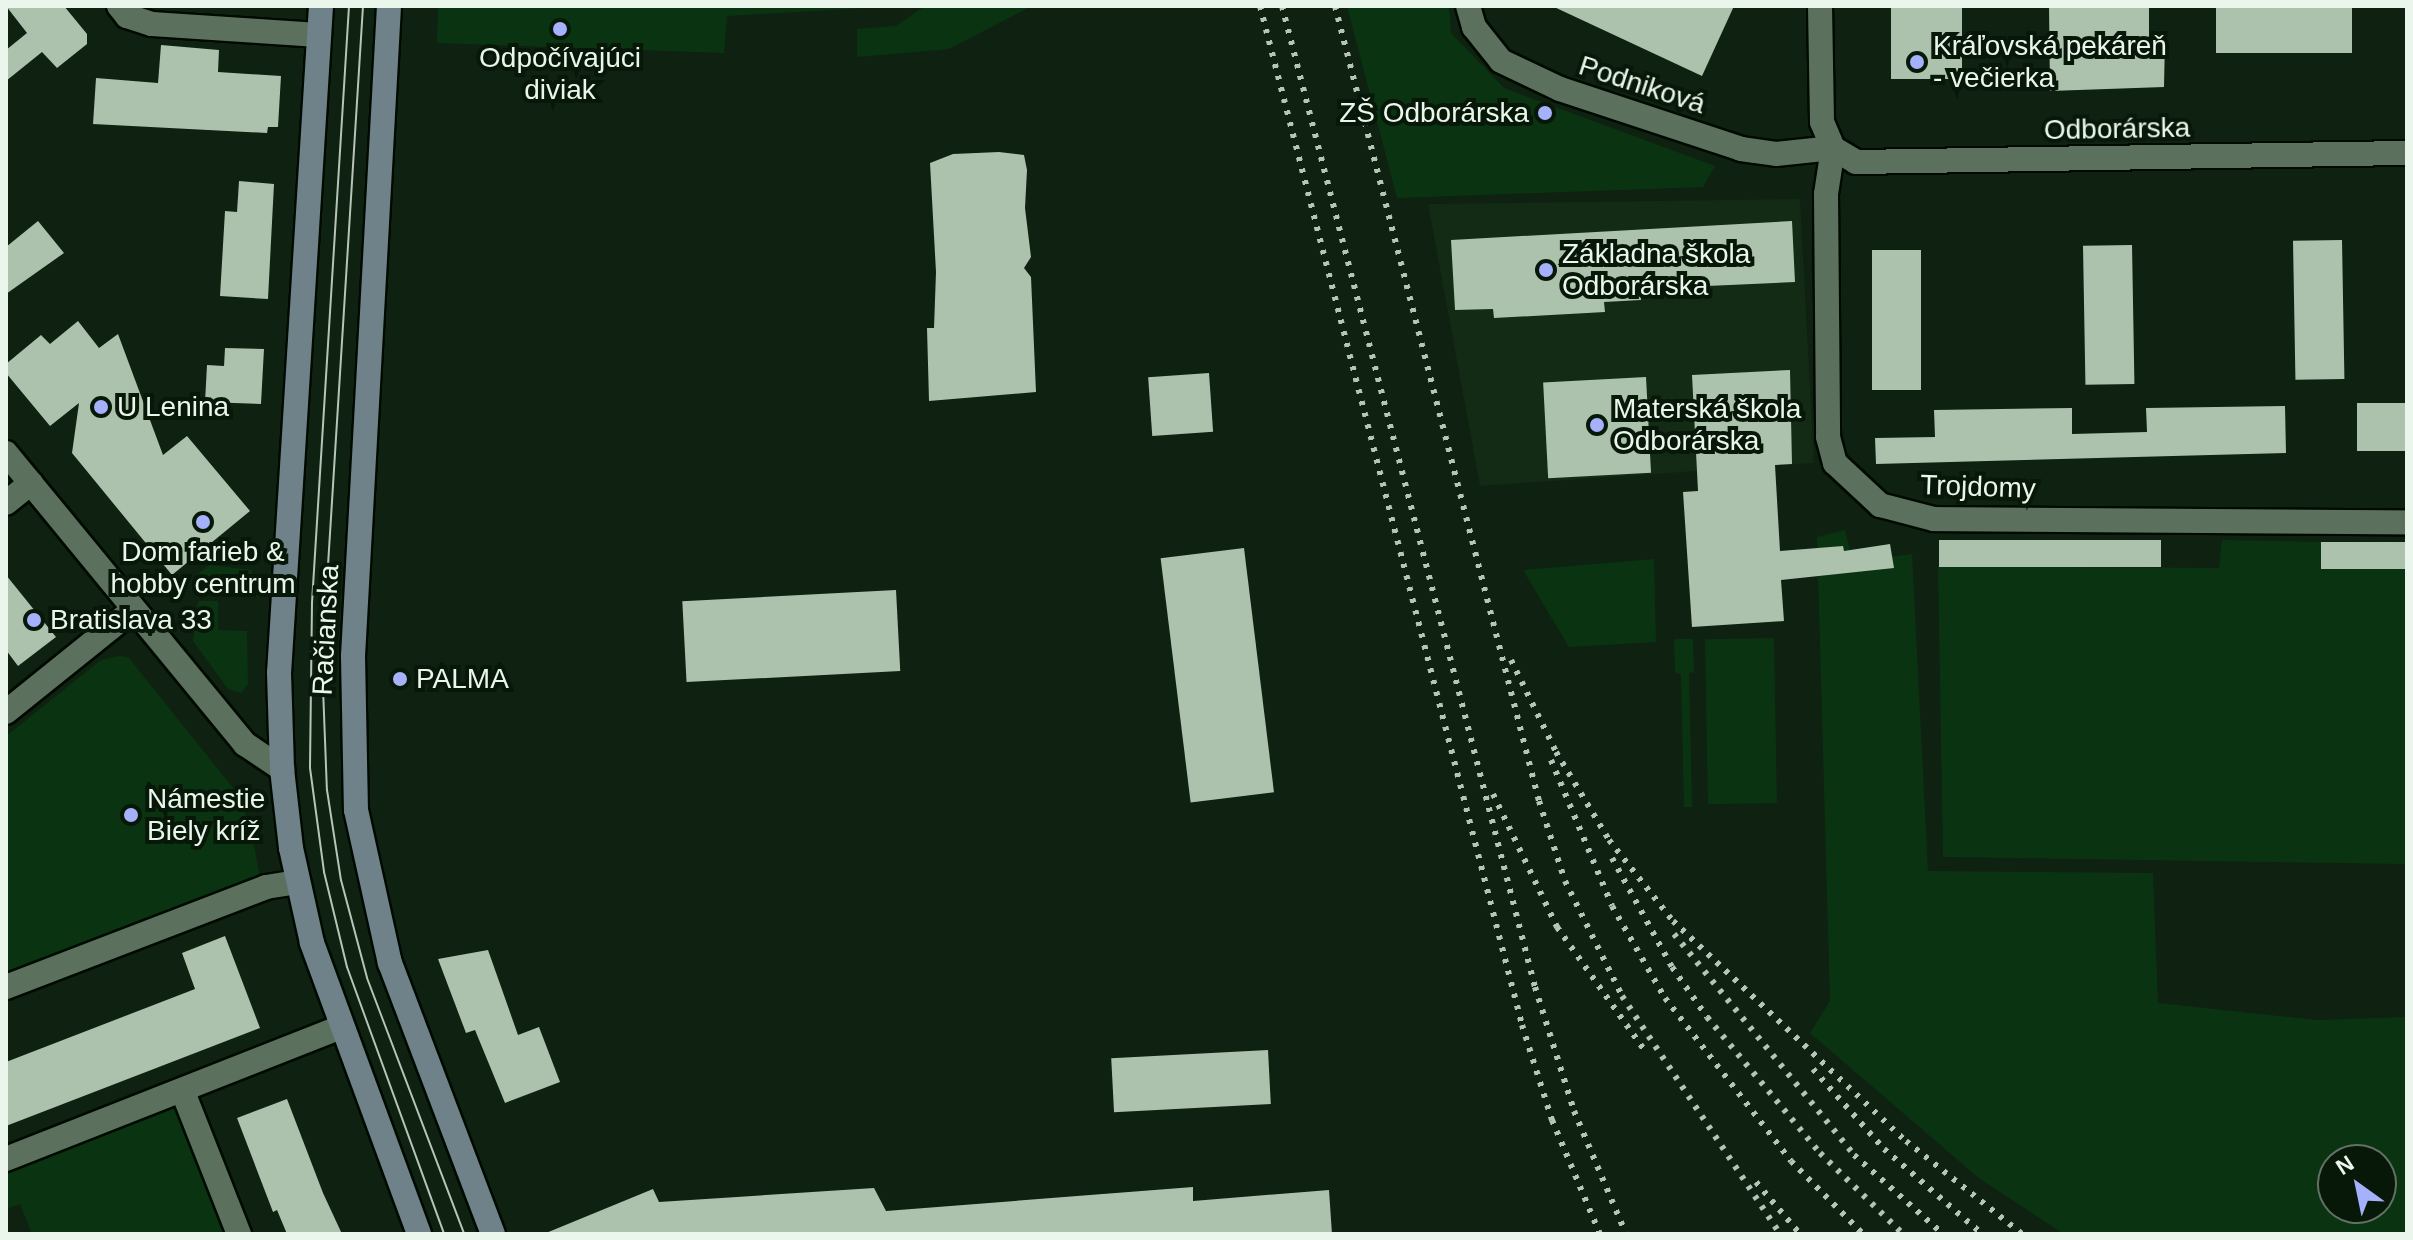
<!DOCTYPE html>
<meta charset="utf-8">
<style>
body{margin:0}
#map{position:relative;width:2413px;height:1240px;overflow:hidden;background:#0f2111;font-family:Arial,sans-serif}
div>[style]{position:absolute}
.built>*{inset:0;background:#132a15}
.green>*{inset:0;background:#0a3411;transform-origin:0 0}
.building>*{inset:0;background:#acc2ad;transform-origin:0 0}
.roads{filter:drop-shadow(2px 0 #000a01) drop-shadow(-2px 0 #000a01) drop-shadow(0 2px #000a01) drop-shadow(0 -2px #000a01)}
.street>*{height:24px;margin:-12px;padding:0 12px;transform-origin:12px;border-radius:12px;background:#5c715d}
.secondary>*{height:24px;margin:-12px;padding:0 12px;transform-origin:12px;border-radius:12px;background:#708289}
.tram>*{height:2px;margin:-1px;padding:0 1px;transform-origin:1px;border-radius:1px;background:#b7c5b8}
.rail>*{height:6px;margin-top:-3px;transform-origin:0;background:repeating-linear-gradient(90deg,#b7c5b8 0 4px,transparent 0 12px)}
.dots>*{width:22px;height:22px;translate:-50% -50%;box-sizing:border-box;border:4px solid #071808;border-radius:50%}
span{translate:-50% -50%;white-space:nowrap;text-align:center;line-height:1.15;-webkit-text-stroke:8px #071808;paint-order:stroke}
.poi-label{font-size:28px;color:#eaf6eb}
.left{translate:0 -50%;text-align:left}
.right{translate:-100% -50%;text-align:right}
.street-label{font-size:28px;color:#eaf6eb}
.frame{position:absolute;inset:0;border:8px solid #eaf6eb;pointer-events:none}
.north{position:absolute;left:2317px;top:1144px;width:80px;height:80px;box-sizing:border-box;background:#071808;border:2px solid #627163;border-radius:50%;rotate:327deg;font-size:22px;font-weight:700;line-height:32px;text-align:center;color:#eaf6eb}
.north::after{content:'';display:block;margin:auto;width:28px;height:36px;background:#a6b1fc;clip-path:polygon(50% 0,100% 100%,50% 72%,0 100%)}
</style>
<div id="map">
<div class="built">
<div style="clip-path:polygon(1800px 199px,1814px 463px,1480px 486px,1428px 204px)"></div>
</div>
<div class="green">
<div style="clip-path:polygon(438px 6px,900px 6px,727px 16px,724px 53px,437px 43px)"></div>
<div style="clip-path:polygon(925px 6px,1032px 6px,949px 49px,857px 57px,857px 29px,896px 26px)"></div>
<div style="clip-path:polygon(1347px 6px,1449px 6px,1451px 33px,1504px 88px,1715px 166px,1703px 187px,1397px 198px)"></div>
<div style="clip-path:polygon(evenodd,1845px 530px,1853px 562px,1912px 554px,1928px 871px,2153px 873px,2158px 1003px,2317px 1020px,2407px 1017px,2407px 1234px,2064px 1234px,1980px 1179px,1810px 1033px,1830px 1001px,1817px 537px,1845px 530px,2333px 1160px,2381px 1160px,2381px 1208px,2333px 1208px,2333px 1160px)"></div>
<div style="clip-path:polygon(2222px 540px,2321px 542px,2322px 569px,2407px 569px,2407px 864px,1943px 857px,1938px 566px,2219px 568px)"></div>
<div style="clip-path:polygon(1654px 559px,1656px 642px,1569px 647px,1523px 570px)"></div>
<div style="clip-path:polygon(209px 565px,252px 570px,251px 592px,200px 587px,198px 574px)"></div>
<div style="clip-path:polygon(198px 601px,218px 601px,218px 630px,247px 631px,248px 684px,241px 693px,228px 689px,193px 641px)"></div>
<div style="left:1774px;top:638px;width:165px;height:69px;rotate:89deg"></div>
<div style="clip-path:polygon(1693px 639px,1694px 672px,1689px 673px,1692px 807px,1684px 807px,1681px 674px,1675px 673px,1674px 639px)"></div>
<div style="clip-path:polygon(119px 656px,128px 657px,234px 789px,249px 822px,260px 876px,6px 978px,6px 736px,101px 660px)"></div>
<div style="clip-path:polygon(178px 1107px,228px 1234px,32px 1234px,20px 1204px,6px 1209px,6px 1173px)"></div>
</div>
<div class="building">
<div style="clip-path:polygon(6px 6px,64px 6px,87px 34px,87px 44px,57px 68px,42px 52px,6px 81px,6px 50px,27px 33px)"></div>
<div style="clip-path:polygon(1552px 6px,1734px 6px,1702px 76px)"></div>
<div style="left:1891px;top:6px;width:71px;height:73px"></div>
<div style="clip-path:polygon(2049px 6px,2149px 6px,2149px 40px,2165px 39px,2164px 87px,2050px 91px)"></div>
<div style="left:2216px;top:6px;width:136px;height:47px"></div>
<div style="clip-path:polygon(161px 45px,219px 50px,218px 72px,281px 76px,278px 127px,268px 127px,267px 133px,93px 124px,96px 78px,158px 83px)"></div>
<div style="clip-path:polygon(999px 152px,1024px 155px,1027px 170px,1025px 208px,1031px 257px,1024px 268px,1031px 277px,1036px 392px,929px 401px,927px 328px,934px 328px,936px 272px,930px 163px,953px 154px)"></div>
<div style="clip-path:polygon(239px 181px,274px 184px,268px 299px,220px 296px,225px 211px,237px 212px)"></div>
<div style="clip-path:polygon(38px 221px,64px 253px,6px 294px,6px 247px)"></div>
<div style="clip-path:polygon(1792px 221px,1795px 282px,1640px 289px,1641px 300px,1604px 302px,1605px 312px,1494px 318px,1493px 309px,1455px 310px,1451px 240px)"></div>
<div style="left:2342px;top:240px;width:139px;height:49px;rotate:89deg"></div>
<div style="left:2132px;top:245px;width:139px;height:49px;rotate:89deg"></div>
<div style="left:1872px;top:250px;width:49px;height:140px"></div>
<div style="clip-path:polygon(78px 321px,99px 348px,118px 334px,163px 455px,187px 436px,250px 511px,172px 575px,72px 453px,79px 403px,50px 426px,6px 373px,6px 364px,41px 335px,50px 344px)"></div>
<div style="clip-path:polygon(225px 348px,264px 349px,261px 404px,205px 402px,207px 365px,224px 366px)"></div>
<div style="clip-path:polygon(1790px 370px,1792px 464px,1775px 465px,1780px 551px,1843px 546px,1844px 551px,1890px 544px,1894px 568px,1781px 580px,1784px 621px,1692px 627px,1683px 492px,1698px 491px,1692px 375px)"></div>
<div style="left:1209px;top:373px;width:59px;height:61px;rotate:86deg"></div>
<div style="left:1646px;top:377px;width:96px;height:103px;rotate:87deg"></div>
<div style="left:2407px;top:403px;width:48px;height:50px;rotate:90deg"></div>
<div style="clip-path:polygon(2285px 406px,2286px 453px,1876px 464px,1875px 438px,1935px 437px,1934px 410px,2072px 408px,2072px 434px,2147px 432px,2146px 408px)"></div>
<div style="left:1939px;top:540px;width:222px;height:27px"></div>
<div style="left:2321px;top:542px;width:86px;height:27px"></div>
<div style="left:1244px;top:548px;width:246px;height:84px;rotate:83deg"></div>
<div style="clip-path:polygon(6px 575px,56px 637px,18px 666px,6px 650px)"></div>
<div style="left:896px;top:590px;width:81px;height:214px;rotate:87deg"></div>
<div style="clip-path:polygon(225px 936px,260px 1028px,6px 1126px,6px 1062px,195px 989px,182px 953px)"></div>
<div style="clip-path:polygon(488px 950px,518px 1035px,539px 1027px,560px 1082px,505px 1103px,475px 1030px,466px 1033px,438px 959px)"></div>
<div style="left:1268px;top:1050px;width:54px;height:157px;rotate:87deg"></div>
<div style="clip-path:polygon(287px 1099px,323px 1193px,342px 1234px,287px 1234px,277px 1210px,273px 1212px,237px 1118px)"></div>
<div style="clip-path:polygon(1193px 1187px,1193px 1201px,1329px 1190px,1332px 1234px,546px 1233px,653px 1189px,659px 1202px,874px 1188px,886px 1211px)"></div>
</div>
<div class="roads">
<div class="street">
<div style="left:119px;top:6px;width:13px;rotate:51deg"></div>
<div style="left:127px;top:16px;width:26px;rotate:18deg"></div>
<div style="left:152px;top:24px;width:167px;rotate:3.8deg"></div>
<div style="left:1468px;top:6px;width:22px;rotate:74deg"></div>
<div style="left:1474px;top:27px;width:43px;rotate:51.5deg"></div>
<div style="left:1501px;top:61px;width:65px;rotate:25.4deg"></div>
<div style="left:1560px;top:89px;width:191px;rotate:18.3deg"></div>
<div style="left:1741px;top:149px;width:35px;rotate:8deg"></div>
<div style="left:1776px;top:154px;width:57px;rotate:-6deg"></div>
<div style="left:1820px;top:6px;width:116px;rotate:89deg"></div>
<div style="left:1822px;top:122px;width:28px;rotate:67deg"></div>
<div style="left:1833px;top:148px;width:27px;rotate:31deg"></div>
<div style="left:1856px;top:162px;width:551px;rotate:-0.94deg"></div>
<div style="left:1833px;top:148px;width:47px;rotate:98.7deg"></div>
<div style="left:1826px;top:194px;width:243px;rotate:89.5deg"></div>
<div style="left:1828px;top:437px;width:27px;rotate:75deg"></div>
<div style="left:1835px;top:463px;width:62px;rotate:43deg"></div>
<div style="left:1880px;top:505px;width:56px;rotate:14.5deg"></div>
<div style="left:1934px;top:519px;width:473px;rotate:0.4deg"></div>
<div style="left:6px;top:453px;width:377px;rotate:50.6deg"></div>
<div style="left:245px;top:744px;width:45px;rotate:34deg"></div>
<div style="left:6px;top:503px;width:32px;rotate:-39deg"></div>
<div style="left:6px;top:712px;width:163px;rotate:-38.8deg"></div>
<div style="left:6px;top:987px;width:279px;rotate:-21deg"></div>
<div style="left:266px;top:887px;width:31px;rotate:-9deg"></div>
<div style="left:183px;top:1092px;width:153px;rotate:68.5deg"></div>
<div style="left:6px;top:1159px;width:358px;rotate:-21.5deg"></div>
</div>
<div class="secondary">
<div style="left:321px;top:6px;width:668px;rotate:93.6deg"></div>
<div style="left:279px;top:673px;width:96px;rotate:88.2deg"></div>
<div style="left:282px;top:769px;width:80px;rotate:83.5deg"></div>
<div style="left:291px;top:848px;width:97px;rotate:77.5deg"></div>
<div style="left:312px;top:943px;width:310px;rotate:69.8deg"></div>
<div style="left:389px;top:6px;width:651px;rotate:93.17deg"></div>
<div style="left:353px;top:656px;width:154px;rotate:88.9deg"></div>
<div style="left:356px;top:810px;width:157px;rotate:77.5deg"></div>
<div style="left:390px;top:963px;width:290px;rotate:69.2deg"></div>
</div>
</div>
<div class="tram">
<div style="left:349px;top:6px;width:598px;rotate:93.55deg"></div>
<div style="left:312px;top:603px;width:165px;rotate:90.7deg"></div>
<div style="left:310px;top:768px;width:105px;rotate:82.3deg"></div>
<div style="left:324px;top:872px;width:98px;rotate:76.4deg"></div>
<div style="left:347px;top:967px;width:284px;rotate:70deg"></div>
<div style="left:363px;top:6px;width:561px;rotate:93.58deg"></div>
<div style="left:328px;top:566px;width:122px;rotate:92.3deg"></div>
<div style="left:323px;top:688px;width:102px;rotate:87.8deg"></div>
<div style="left:327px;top:790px;width:91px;rotate:81.2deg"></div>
<div style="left:341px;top:880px;width:101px;rotate:75.1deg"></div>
<div style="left:367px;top:978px;width:274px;rotate:69.2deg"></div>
</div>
<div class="rail">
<div style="left:1260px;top:6px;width:1052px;rotate:75.58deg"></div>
<div style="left:1522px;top:1025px;width:100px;rotate:72.5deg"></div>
<div style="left:1552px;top:1120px;width:124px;rotate:67.2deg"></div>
<div style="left:1282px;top:6px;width:1013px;rotate:75.54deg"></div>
<div style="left:1535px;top:987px;width:130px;rotate:72.5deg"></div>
<div style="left:1574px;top:1111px;width:134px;rotate:67.1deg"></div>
<div style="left:1335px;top:6px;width:821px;rotate:75.61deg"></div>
<div style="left:1539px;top:801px;width:84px;rotate:72deg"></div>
<div style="left:1565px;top:881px;width:128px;rotate:63.6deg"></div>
<div style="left:1622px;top:996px;width:286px;rotate:56.4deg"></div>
<div style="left:1511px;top:660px;width:102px;rotate:63.9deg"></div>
<div style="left:1556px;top:752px;width:103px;rotate:58.9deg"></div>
<div style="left:1609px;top:840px;width:103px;rotate:51.7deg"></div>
<div style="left:1673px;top:921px;width:320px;rotate:43.4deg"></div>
<div style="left:1906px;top:1141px;width:149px;rotate:38.7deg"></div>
<div style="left:1551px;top:760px;width:158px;rotate:67.3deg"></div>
<div style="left:1612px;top:906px;width:106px;rotate:60.1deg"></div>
<div style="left:1665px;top:998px;width:206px;rotate:52.3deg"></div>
<div style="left:1791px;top:1161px;width:103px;rotate:45.4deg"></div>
<div style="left:1493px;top:794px;width:148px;rotate:64.3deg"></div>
<div style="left:1557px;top:927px;width:152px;rotate:54.6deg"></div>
<div style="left:1612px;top:858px;width:124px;rotate:61.2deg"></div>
<div style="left:1672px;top:967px;width:61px;rotate:55deg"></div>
<div style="left:1707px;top:1017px;width:177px;rotate:50.3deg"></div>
<div style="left:1820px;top:1153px;width:116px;rotate:44.3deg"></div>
<div style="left:1674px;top:934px;width:285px;rotate:50.8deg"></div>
<div style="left:1854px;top:1155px;width:119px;rotate:41.6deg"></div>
<div style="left:1813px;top:1069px;width:107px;rotate:48.4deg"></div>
<div style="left:1884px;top:1149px;width:130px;rotate:40.9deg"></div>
<div style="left:1756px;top:1182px;width:68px;rotate:49.8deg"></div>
</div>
<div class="dots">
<div style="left:560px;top:29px;background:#a6b1fc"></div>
<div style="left:1917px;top:62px;background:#a6b1fc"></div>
<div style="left:1545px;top:113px;background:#a6b1fc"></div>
<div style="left:1546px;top:270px;background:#a6b1fc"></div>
<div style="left:101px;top:407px;background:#a6b1fc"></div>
<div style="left:1597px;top:425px;background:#a6b1fc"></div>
<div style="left:203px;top:522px;background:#a6b1fc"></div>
<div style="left:34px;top:620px;background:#a6b1fc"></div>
<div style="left:400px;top:679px;background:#a6b1fc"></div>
<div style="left:131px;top:815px;background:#a6b1fc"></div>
</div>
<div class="poi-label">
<span class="left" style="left:1933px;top:62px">Kráľovská pekáreň<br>- večierka</span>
<span style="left:560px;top:74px">Odpočívajúci<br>diviak</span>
<span class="right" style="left:1529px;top:113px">ZŠ Odborárska</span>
<span class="left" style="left:1562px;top:270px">Základna škola<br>Odborárska</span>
<span class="left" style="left:117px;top:407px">U Lenina</span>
<span class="left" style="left:1613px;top:425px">Materská škola<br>Odborárska</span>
<span style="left:203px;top:568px">Dom farieb &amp;<br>hobby centrum</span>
<span class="left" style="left:50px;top:620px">Bratislava 33</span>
<span class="left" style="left:416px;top:679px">PALMA</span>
<span class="left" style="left:147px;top:815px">Námestie<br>Biely kríž</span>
</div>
<div class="street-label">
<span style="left:1642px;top:85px;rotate:18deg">Podniková</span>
<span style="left:2117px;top:129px;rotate:-1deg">Odborárska</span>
<span style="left:1978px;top:487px;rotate:2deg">Trojdomy</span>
<span style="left:326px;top:630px;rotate:-87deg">Račianska</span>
</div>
<div class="frame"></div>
<div class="north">N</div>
</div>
